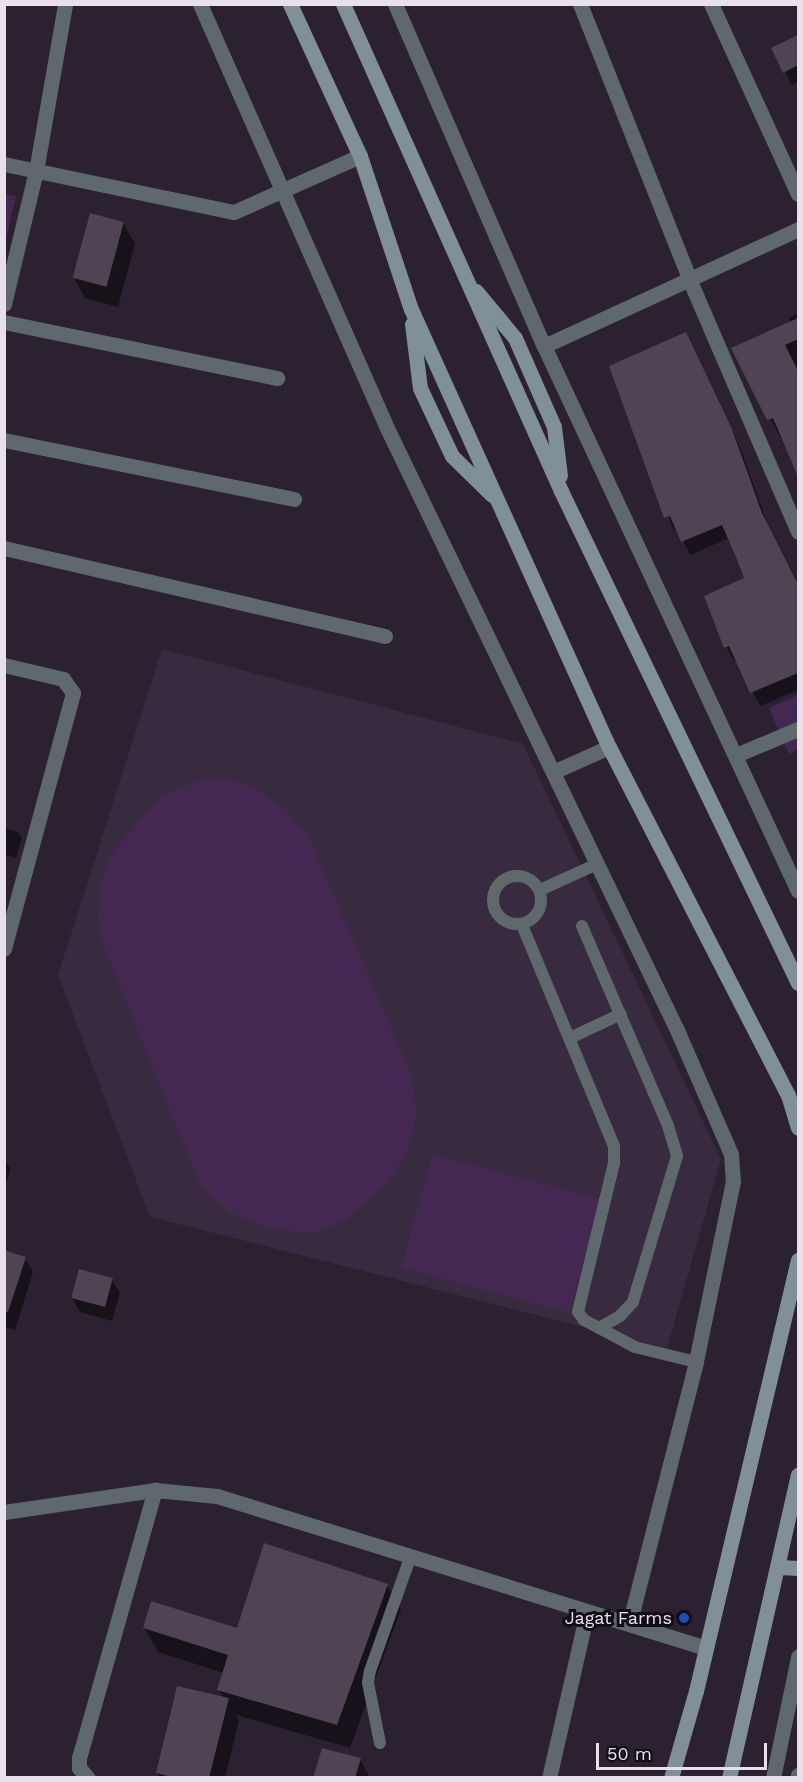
<!DOCTYPE html>
<style>
body{margin:0}
#map{position:relative;width:803px;height:1782px;overflow:hidden;background:#2c2131;font-family:"Work Sans",sans-serif}
div>[style]{position:absolute}
.built>*{inset:0;background:#382a3f}
.green>*{inset:0;background:#452851;transform-origin:0 0}
.shadow>*{inset:0;background:#0007}
.building>*{inset:0;background:#4f4354;transform-origin:0 0}
.lane>*{height:12px;margin:-6px;padding:0 6px;transform-origin:6px;border-radius:6px;background:#5f696d}
.lane>.ring{margin:-6px;padding:0;box-sizing:content-box;background:none;border:12px solid #5f696d;border-radius:50%}
.street>*{height:15px;margin:-7.5px;padding:0 7.5px;transform-origin:7.5px;border-radius:7.5px;background:#5f696d}
.secondary>*{height:15px;margin:-7.5px;padding:0 7.5px;transform-origin:7.5px;border-radius:7.5px;background:#7f9096}
.dots>*{width:16px;height:16px;translate:-50% -50%;box-sizing:border-box;border:3px solid #120d14;border-radius:50%}
span{translate:-50% -50%;white-space:nowrap;text-align:center;line-height:1.15;-webkit-text-stroke:6px #120d14;paint-order:stroke}
.poi-label{font-size:18px;color:#e8e1eb}
.right{translate:-100% -50%;text-align:right}
.frame{position:absolute;inset:0;border:6px solid #e8e1eb;pointer-events:none}
.scale{position:absolute;left:596px;top:1743px;width:171px;height:27px;box-sizing:border-box;border:3px solid #e8e1eb;border-top:0;padding-left:8px;font-size:18px;line-height:21px;white-space:nowrap;color:#e8e1eb;-webkit-text-stroke:4px #120d14;paint-order:stroke}
</style>
<div id="map">
<div class="built">
<div style="clip-path:polygon(162px 649px,523px 744px,721px 1159px,667px 1348px,150px 1217px,58px 975px)"></div>
</div>
<div class="green">
<div style="clip-path:polygon(5px 194px,16px 196px,5px 243px,4px 194px)"></div>
<div style="clip-path:polygon(798px 695px,798px 749px,789px 754px,769px 708px)"></div>
<div style="clip-path:polygon(232px 780px,255px 788px,286px 809px,309px 837px,411px 1073px,417px 1113px,409px 1149px,390px 1181px,347px 1219px,315px 1234px,268px 1228px,228px 1212px,199px 1183px,104px 947px,98px 920px,100px 885px,111px 854px,161px 797px,196px 781px)"></div>
<div style="left:432px;top:1154px;width:174px;height:118px;rotate:15deg"></div>
</div>
<div class="shadow">
<div style="clip-path:polygon(798px 38px,798px 82px,792px 85px,773px 49px)"></div>
<div style="clip-path:polygon(123px 223px,135px 244px,118px 307px,85px 298px,74px 278px)"></div>
<div style="clip-path:polygon(798px 313px,798px 470px,733px 349px,791px 323px,789px 318px)"></div>
<div style="clip-path:polygon(693px 347px,739px 444px,769px 528px,798px 582px,798px 690px,760px 706px,737px 659px,734px 661px,726px 647px,746px 579px,729px 538px,690px 555px,678px 529px,674px 531px,611px 367px)"></div>
<div style="clip-path:polygon(4px 828px,18px 832px,22px 838px,16px 858px,4px 855px)"></div>
<div style="clip-path:polygon(4px 1159px,11px 1169px,4px 1189px)"></div>
<div style="clip-path:polygon(4px 1252px,25px 1258px,33px 1272px,15px 1330px,4px 1327px)"></div>
<div style="clip-path:polygon(112px 1280px,120px 1293px,112px 1321px,80px 1312px,72px 1298px)"></div>
<div style="clip-path:polygon(387px 1586px,401px 1609px,350px 1748px,236px 1715px,239px 1720px,225px 1778px,160px 1778px,157px 1773px,224px 1699px,219px 1690px,224px 1673px,158px 1652px,144px 1628px,238px 1630px)"></div>
<div style="clip-path:polygon(360px 1759px,370px 1778px,315px 1778px)"></div>
</div>
<div class="building">
<div style="clip-path:polygon(798px 35px,798px 65px,783px 73px,771px 48px)"></div>
<div style="left:90px;top:213px;width:35px;height:67px;rotate:15deg"></div>
<div style="clip-path:polygon(798px 318px,798px 339px,785px 345px,798px 371px,798px 477px,773px 418px,767px 420px,731px 348px)"></div>
<div style="clip-path:polygon(686px 332px,732px 429px,762px 513px,798px 584px,798px 673px,750px 693px,729px 646px,724px 648px,704px 596px,744px 578px,736px 557px,722px 525px,681px 542px,670px 516px,664px 518px,609px 366px)"></div>
<div style="clip-path:polygon(4px 1250px,26px 1257px,8px 1312px,4px 1312px)"></div>
<div style="left:79px;top:1269px;width:35px;height:30px;rotate:15deg"></div>
<div style="clip-path:polygon(264px 1543px,388px 1584px,337px 1725px,217px 1690px,228px 1655px,143px 1628px,151px 1601px,237px 1628px)"></div>
<div style="clip-path:polygon(177px 1686px,229px 1698px,209px 1778px,175px 1778px,156px 1773px)"></div>
<div style="clip-path:polygon(322px 1748px,361px 1758px,355px 1778px,313px 1778px)"></div>
</div>
<div class="lane">
<div class="ring" style="left:493px;top:876px;width:36px;height:36px"></div>
<div style="left:540px;top:890px;width:63px;rotate:-24.5deg"></div>
<div style="left:522px;top:925px;width:239px;rotate:67.4deg"></div>
<div style="left:614px;top:1146px;width:17px;rotate:90deg"></div>
<div style="left:614px;top:1163px;width:153px;rotate:103.6deg"></div>
<div style="left:578px;top:1312px;width:10px;rotate:53deg"></div>
<div style="left:584px;top:1320px;width:58px;rotate:27.9deg"></div>
<div style="left:635px;top:1347px;width:63px;rotate:13.8deg"></div>
<div style="left:582px;top:926px;width:218px;rotate:66.7deg"></div>
<div style="left:668px;top:1126px;width:31px;rotate:73deg"></div>
<div style="left:677px;top:1156px;width:152px;rotate:106.8deg"></div>
<div style="left:633px;top:1302px;width:19px;rotate:133deg"></div>
<div style="left:620px;top:1316px;width:24px;rotate:150deg"></div>
<div style="left:570px;top:1038px;width:56px;rotate:-25.2deg"></div>
<div style="left:380px;top:1743px;width:61px;rotate:-101.3deg"></div>
<div style="left:368px;top:1683px;width:12px;rotate:-81deg"></div>
<div style="left:370px;top:1671px;width:120px;rotate:-70.5deg"></div>
</div>
<div class="street">
<div style="left:200px;top:4px;width:463px;rotate:66.2deg"></div>
<div style="left:387px;top:428px;width:668px;rotate:64.28deg"></div>
<div style="left:677px;top:1030px;width:135px;rotate:66.5deg"></div>
<div style="left:731px;top:1154px;width:27px;rotate:86deg"></div>
<div style="left:733px;top:1181px;width:185px;rotate:101.6deg"></div>
<div style="left:696px;top:1362px;width:270px;rotate:104.3deg"></div>
<div style="left:395px;top:4px;width:373px;rotate:66.5deg"></div>
<div style="left:544px;top:346px;width:601px;rotate:65.01deg"></div>
<div style="left:580px;top:4px;width:298px;rotate:68.3deg"></div>
<div style="left:690px;top:281px;width:273px;rotate:66.7deg"></div>
<div style="left:711px;top:4px;width:209px;rotate:65.4deg"></div>
<div style="left:4px;top:164px;width:235px;rotate:11.8deg"></div>
<div style="left:234px;top:212px;width:138px;rotate:-24deg"></div>
<div style="left:4px;top:304px;width:137px;rotate:-76.5deg"></div>
<div style="left:36px;top:171px;width:169px;rotate:-80.1deg"></div>
<div style="left:4px;top:322px;width:279px;rotate:11.6deg"></div>
<div style="left:544px;top:346px;width:280px;rotate:-24.7deg"></div>
<div style="left:4px;top:440px;width:296px;rotate:11.5deg"></div>
<div style="left:4px;top:548px;width:391px;rotate:13deg"></div>
<div style="left:4px;top:665px;width:61px;rotate:13.3deg"></div>
<div style="left:63px;top:679px;width:17px;rotate:54deg"></div>
<div style="left:73px;top:693px;width:265px;rotate:105.1deg"></div>
<div style="left:736px;top:755px;width:67px;rotate:-22.8deg"></div>
<div style="left:553px;top:772px;width:61px;rotate:-24.1deg"></div>
<div style="left:4px;top:1512px;width:153px;rotate:-8.3deg"></div>
<div style="left:155px;top:1490px;width:62px;rotate:5.5deg"></div>
<div style="left:217px;top:1496px;width:512px;rotate:17.27deg"></div>
<div style="left:88px;top:1778px;width:13px;rotate:-132deg"></div>
<div style="left:79px;top:1768px;width:10px;rotate:-90deg"></div>
<div style="left:79px;top:1758px;width:279px;rotate:-74.2deg"></div>
<div style="left:549px;top:1778px;width:170px;rotate:-77.1deg"></div>
<div style="left:773px;top:1778px;width:124px;rotate:-78.3deg"></div>
<div style="left:798px;top:1778px;width:3px;rotate:-90deg"></div>
</div>
<div class="secondary">
<div style="left:290px;top:4px;width:167px;rotate:65.3deg"></div>
<div style="left:360px;top:156px;width:161px;rotate:71.6deg"></div>
<div style="left:411px;top:309px;width:481px;rotate:65.7deg"></div>
<div style="left:609px;top:747px;width:391px;rotate:62.8deg"></div>
<div style="left:788px;top:1095px;width:34px;rotate:73deg"></div>
<div style="left:343px;top:4px;width:534px;rotate:65.88deg"></div>
<div style="left:561px;top:491px;width:546px;rotate:64.28deg"></div>
<div style="left:476px;top:291px;width:61px;rotate:50.3deg"></div>
<div style="left:515px;top:338px;width:97px;rotate:66.3deg"></div>
<div style="left:554px;top:427px;width:49px;rotate:83deg"></div>
<div style="left:412px;top:324px;width:64px;rotate:82.9deg"></div>
<div style="left:420px;top:388px;width:75px;rotate:64.8deg"></div>
<div style="left:452px;top:456px;width:56px;rotate:44.3deg"></div>
<div style="left:779px;top:1567px;width:19px;rotate:3deg"></div>
<div style="left:671px;top:1778px;width:91px;rotate:-74deg"></div>
<div style="left:696px;top:1691px;width:443px;rotate:-76.7deg"></div>
<div style="left:729px;top:1778px;width:311px;rotate:-77.2deg"></div>
</div>
<div class="dots">
<div style="left:684px;top:1618px;background:#1a4fb4"></div>
</div>
<div class="poi-label">
<span class="right" style="left:672px;top:1618px">Jagat Farms</span>
</div>
<div class="frame"></div>
<div class="scale">50 m</div>
</div>
